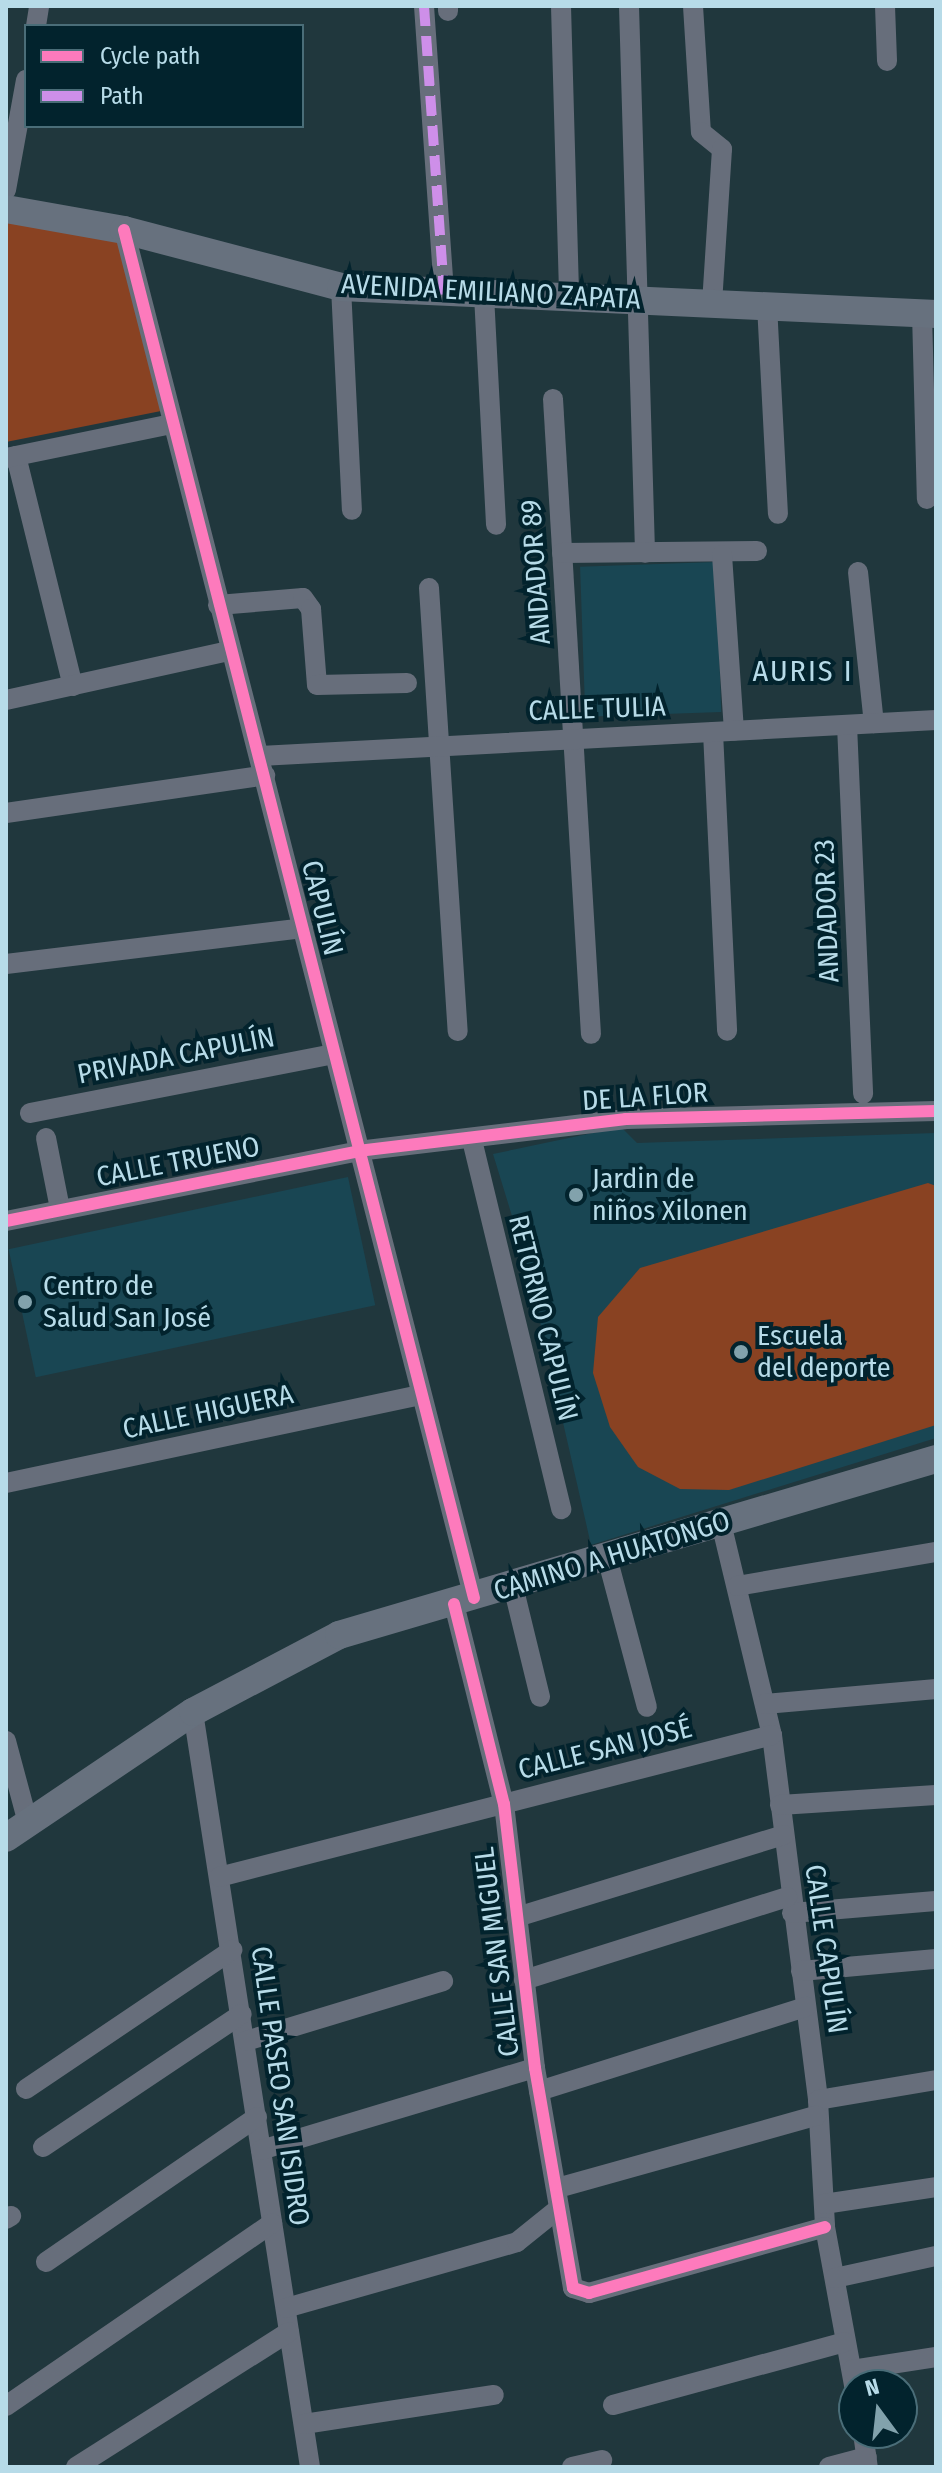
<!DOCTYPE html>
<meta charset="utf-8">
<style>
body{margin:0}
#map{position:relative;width:942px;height:2473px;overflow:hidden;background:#20373d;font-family:"Fira Sans Condensed",sans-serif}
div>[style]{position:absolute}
.built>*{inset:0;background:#194653;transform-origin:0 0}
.green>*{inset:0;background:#894222}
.street>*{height:20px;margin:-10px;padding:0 10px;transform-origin:10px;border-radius:10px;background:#676e7b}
.secondary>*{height:28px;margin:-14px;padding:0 14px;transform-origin:14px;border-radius:14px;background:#67717e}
.quiet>*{height:10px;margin-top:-5px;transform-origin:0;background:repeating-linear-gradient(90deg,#ce8fe9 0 20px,transparent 0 30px)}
.cycleway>*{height:12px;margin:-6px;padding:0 6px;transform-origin:6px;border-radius:6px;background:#fd7abc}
.dots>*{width:22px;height:22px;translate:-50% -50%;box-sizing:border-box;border:4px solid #02232d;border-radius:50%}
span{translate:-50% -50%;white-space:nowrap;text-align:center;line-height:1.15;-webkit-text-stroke:8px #02232d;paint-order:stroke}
.street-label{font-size:28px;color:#b7dbe8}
.poi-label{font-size:28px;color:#b7dbe8}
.left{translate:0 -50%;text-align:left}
.neighbourhood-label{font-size:30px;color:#b7dbe8;letter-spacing:2px}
.frame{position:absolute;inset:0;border:8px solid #b7dbe8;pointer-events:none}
.legend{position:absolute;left:24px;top:24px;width:280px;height:104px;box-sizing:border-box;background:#02232d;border:2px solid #4a6d78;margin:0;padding:10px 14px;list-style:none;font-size:24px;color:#b7dbe8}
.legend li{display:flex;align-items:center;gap:16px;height:40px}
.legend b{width:40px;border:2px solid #4a6d78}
.north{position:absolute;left:838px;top:2369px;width:80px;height:80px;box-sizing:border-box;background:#02232d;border:2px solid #4a6d78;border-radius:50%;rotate:345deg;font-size:22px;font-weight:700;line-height:32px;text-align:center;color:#b7dbe8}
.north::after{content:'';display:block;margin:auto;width:28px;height:36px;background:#82a2ac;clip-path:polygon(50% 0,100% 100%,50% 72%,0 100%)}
</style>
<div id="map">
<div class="built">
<div style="left:716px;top:562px;width:150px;height:136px;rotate:88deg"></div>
<div style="clip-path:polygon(621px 1127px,637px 1143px,936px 1133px,936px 1438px,591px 1545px,527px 1265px,493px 1154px)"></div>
<div style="left:348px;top:1177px;width:131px;height:347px;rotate:78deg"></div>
</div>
<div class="green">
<div style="clip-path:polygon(6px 209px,124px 243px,161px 411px,6px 442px)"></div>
<div style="clip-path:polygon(928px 1183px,936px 1186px,936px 1425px,729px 1490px,680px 1489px,638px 1467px,610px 1427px,593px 1373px,598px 1317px,640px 1268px)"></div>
</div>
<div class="street">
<div style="left:424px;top:6px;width:289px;rotate:86deg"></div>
<div style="left:448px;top:6px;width:5px;rotate:90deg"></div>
<div style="left:561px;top:6px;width:291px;rotate:88.4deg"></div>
<div style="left:629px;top:6px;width:547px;rotate:88.32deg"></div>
<div style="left:693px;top:6px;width:126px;rotate:86.4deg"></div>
<div style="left:701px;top:132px;width:27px;rotate:39deg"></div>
<div style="left:722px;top:149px;width:155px;rotate:93.7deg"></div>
<div style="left:885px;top:6px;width:55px;rotate:87.9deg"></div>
<div style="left:36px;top:26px;width:20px;rotate:-81deg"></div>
<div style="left:6px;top:190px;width:112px;rotate:-79.7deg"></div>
<div style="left:124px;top:230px;width:1412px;rotate:75.65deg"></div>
<div style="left:341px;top:287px;width:223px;rotate:87.2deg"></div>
<div style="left:484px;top:295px;width:230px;rotate:87deg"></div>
<div style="left:767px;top:305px;width:209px;rotate:87deg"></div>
<div style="left:922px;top:313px;width:186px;rotate:88.5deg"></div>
<div style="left:553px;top:399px;width:636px;rotate:86.58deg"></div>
<div style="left:16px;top:456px;width:237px;rotate:76.1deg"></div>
<div style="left:6px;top:458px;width:169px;rotate:-11.6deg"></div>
<div style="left:562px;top:553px;width:195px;rotate:-0.6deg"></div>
<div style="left:722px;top:555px;width:176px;rotate:86.1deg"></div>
<div style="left:858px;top:572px;width:152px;rotate:84deg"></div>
<div style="left:429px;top:588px;width:444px;rotate:86.3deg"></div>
<div style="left:218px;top:605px;width:85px;rotate:-4.7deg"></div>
<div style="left:303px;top:598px;width:14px;rotate:54deg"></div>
<div style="left:311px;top:609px;width:76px;rotate:85.5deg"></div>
<div style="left:317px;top:685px;width:90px;rotate:-1.3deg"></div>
<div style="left:6px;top:700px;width:228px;rotate:-12.4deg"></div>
<div style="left:847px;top:725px;width:369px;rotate:87.5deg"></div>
<div style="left:713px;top:732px;width:299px;rotate:87.3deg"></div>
<div style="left:260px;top:756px;width:677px;rotate:-3.05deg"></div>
<div style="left:6px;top:813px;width:262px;rotate:-8.3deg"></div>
<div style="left:6px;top:964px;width:299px;rotate:-6.9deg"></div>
<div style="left:30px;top:1113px;width:310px;rotate:-11deg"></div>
<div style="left:46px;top:1138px;width:72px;rotate:78.8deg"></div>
<div style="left:472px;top:1140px;width:380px;rotate:76.4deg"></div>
<div style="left:6px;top:1221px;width:359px;rotate:-11.2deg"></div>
<div style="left:358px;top:1151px;width:270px;rotate:-6.8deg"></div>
<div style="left:626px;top:1119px;width:310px;rotate:-1.5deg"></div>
<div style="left:6px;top:1483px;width:424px;rotate:-12deg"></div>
<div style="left:721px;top:1523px;width:218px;rotate:76.5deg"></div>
<div style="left:772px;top:1735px;width:368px;rotate:82.8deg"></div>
<div style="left:818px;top:2100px;width:127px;rotate:86.8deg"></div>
<div style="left:825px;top:2227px;width:161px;rotate:79.6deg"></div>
<div style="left:607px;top:1557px;width:155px;rotate:75.1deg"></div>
<div style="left:513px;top:1586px;width:114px;rotate:76.3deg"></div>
<div style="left:737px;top:1586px;width:202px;rotate:-9.7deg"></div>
<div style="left:454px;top:1604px;width:206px;rotate:76deg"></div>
<div style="left:504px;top:1804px;width:266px;rotate:83.3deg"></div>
<div style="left:535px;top:2068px;width:223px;rotate:80.2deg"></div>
<div style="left:573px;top:2288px;width:17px;rotate:17deg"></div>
<div style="left:589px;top:2293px;width:245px;rotate:-15.6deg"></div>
<div style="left:765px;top:1704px;width:172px;rotate:-5deg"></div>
<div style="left:193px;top:1712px;width:764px;rotate:81.19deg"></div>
<div style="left:6px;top:1741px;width:85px;rotate:75deg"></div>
<div style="left:780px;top:1805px;width:156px;rotate:-3.7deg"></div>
<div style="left:219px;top:1877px;width:571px;rotate:-14.4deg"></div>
<div style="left:792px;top:1913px;width:144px;rotate:-4.8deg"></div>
<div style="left:517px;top:1917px;width:279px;rotate:-17.1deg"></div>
<div style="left:801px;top:1971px;width:136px;rotate:-5.1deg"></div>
<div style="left:524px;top:1980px;width:276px;rotate:-17.5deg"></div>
<div style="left:246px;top:2041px;width:206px;rotate:-16.9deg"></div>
<div style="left:26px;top:2089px;width:249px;rotate:-34deg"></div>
<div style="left:539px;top:2091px;width:280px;rotate:-17.5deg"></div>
<div style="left:818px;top:2100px;width:120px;rotate:-9.6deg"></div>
<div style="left:43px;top:2147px;width:239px;rotate:-33.8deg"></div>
<div style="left:261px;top:2150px;width:286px;rotate:-16.7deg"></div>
<div style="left:561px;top:2187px;width:265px;rotate:-15.6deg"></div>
<div style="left:824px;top:2204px;width:113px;rotate:-8.6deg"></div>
<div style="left:6px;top:2219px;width:6px;rotate:-31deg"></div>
<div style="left:46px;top:2262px;width:256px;rotate:-34.5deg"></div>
<div style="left:835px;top:2278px;width:103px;rotate:-12.3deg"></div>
<div style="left:286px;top:2308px;width:240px;rotate:-15.9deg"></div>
<div style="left:517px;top:2242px;width:53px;rotate:-38.8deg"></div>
<div style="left:852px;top:2370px;width:85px;rotate:-8.8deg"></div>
<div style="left:613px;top:2405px;width:240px;rotate:-15.2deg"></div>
<div style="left:6px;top:2406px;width:323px;rotate:-34.5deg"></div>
<div style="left:304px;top:2424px;width:192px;rotate:-8.7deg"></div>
<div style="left:863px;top:2433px;width:34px;rotate:82deg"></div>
<div style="left:76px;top:2467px;width:252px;rotate:-32.4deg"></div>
<div style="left:572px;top:2467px;width:31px;rotate:-13deg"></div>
<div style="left:829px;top:2467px;width:39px;rotate:-15deg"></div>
</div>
<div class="secondary">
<div style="left:6px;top:209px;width:120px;rotate:10.1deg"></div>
<div style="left:124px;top:230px;width:224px;rotate:14.7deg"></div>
<div style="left:341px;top:287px;width:596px;rotate:2.6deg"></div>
<div style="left:6px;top:1838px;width:225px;rotate:-34deg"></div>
<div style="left:193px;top:1712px;width:165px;rotate:-27.8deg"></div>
<div style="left:339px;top:1635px;width:622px;rotate:-16.43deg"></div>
</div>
<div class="quiet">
<div style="left:424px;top:6px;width:289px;rotate:86deg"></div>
</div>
<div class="cycleway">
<div style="left:124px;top:230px;width:1412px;rotate:75.65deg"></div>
<div style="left:6px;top:1221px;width:359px;rotate:-11.2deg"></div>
<div style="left:358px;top:1151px;width:270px;rotate:-6.8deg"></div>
<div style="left:626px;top:1119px;width:310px;rotate:-1.5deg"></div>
<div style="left:454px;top:1604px;width:206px;rotate:76deg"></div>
<div style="left:504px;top:1804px;width:266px;rotate:83.3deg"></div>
<div style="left:535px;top:2068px;width:223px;rotate:80.2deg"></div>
<div style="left:573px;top:2288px;width:17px;rotate:17deg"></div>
<div style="left:589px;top:2293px;width:245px;rotate:-15.6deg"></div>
</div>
<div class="dots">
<div style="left:576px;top:1195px;background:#82a2ac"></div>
<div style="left:25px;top:1302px;background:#82a2ac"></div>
<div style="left:741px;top:1352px;background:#82a2ac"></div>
</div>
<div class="street-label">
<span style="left:491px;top:292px;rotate:3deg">AVENIDA EMILIANO ZAPATA</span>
<span style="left:536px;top:572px;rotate:-94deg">ANDADOR 89</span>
<span style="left:597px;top:709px;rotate:-2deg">CALLE TULIA</span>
<span style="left:322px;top:908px;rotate:76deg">CAPULÍN</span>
<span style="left:827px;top:911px;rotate:-92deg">ANDADOR 23</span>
<span style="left:176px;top:1056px;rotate:-11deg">PRIVADA CAPULÍN</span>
<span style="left:645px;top:1097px;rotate:-4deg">DE LA FLOR</span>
<span style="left:178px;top:1162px;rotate:-11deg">CALLE TRUENO</span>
<span style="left:543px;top:1318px;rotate:76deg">RETORNO CAPULÍN</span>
<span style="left:208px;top:1412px;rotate:-12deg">CALLE HIGUERA</span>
<span style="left:612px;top:1556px;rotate:-17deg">CAMINO A HUATONGO</span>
<span style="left:605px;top:1749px;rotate:-14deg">CALLE SAN JOSÉ</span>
<span style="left:826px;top:1949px;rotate:82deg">CALLE CAPULÍN</span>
<span style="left:497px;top:1952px;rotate:-97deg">CALLE SAN MIGUEL</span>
<span style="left:280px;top:2086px;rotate:82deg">CALLE PASEO SAN ISIDRO</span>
</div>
<div class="poi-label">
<span class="left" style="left:592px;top:1195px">Jardin de<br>niños Xilonen</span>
<span class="left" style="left:43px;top:1302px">Centro de<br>Salud San José</span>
<span class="left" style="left:757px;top:1352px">Escuela<br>del deporte</span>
</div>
<div class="neighbourhood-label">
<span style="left:803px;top:671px">AURIS I</span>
</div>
<div class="frame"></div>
<ul class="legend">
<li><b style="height:10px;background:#fd7abc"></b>Cycle path</li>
<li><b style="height:10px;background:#ce8fe9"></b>Path</li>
</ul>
<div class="north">N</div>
</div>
